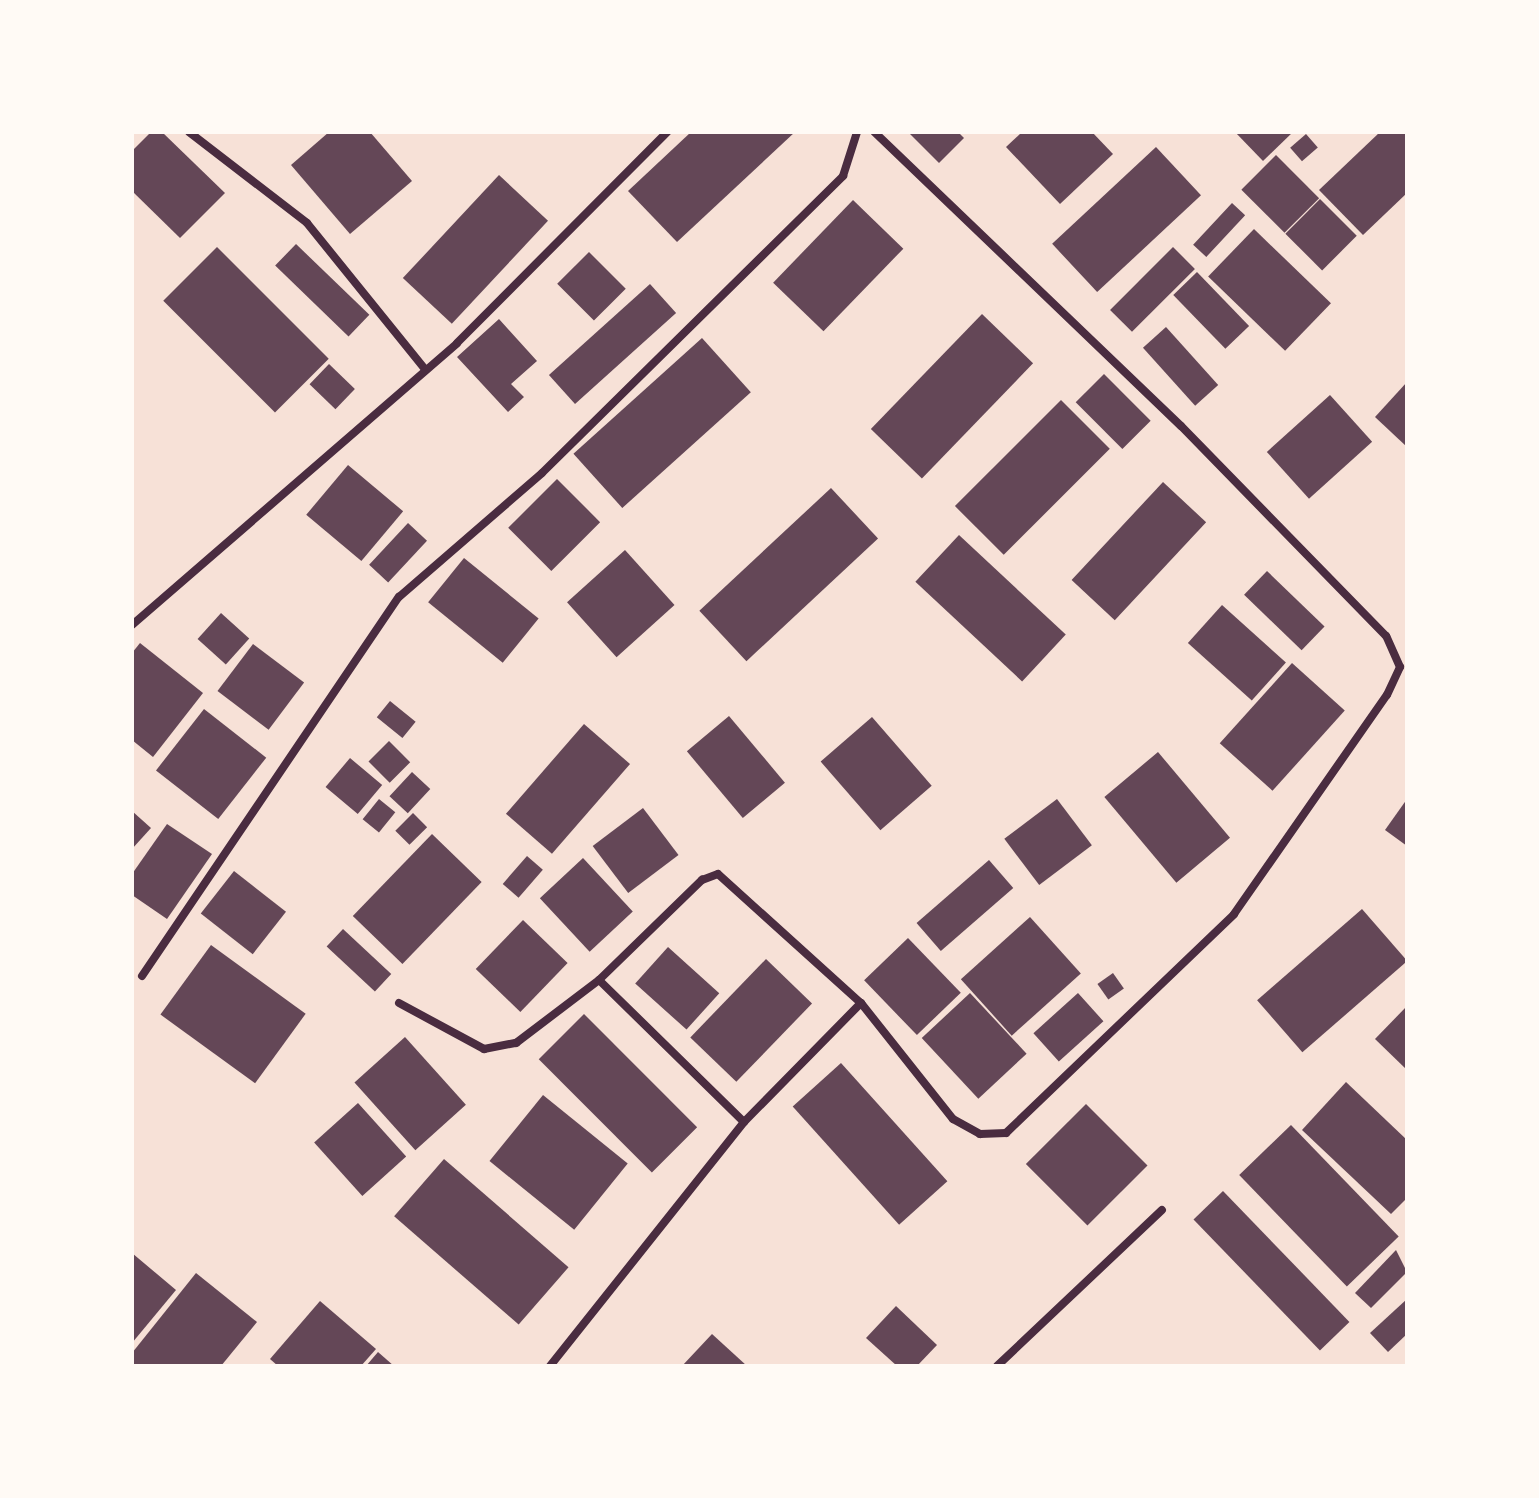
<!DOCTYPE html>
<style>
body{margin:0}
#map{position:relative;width:1539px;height:1498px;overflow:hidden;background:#f7e1d7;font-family:"Fira Sans Condensed",sans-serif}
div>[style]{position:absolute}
.building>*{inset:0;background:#644757;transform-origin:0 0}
.minor>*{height:8px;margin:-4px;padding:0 4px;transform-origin:4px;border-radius:4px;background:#4a2c40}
span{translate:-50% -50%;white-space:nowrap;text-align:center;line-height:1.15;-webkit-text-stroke:7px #fffaf5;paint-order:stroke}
.frame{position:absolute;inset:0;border:134px solid #fffaf5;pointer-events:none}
</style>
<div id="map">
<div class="building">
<div style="clip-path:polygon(151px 132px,162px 132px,225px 193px,180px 238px,132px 191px,132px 151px)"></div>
<div style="clip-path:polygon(329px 132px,370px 132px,412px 181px,350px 234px,291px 165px)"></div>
<div style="clip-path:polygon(691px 132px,795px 132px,677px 242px,628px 191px)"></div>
<div style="clip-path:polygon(908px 132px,958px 132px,964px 138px,939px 163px)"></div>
<div style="clip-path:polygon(1022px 132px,1092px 132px,1113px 154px,1060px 204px,1006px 147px)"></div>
<div style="clip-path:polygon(1235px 132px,1293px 132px,1263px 161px)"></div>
<div style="clip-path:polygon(1380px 132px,1407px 132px,1407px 193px,1363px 235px,1319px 190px)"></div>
<div style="left:1306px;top:134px;width:18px;height:21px;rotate:49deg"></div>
<div style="left:1156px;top:147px;width:66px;height:142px;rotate:47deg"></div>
<div style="left:1276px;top:155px;width:61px;height:49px;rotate:45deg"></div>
<div style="left:499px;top:175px;width:67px;height:141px;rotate:43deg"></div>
<div style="left:1320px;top:199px;width:52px;height:49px;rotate:45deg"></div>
<div style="left:853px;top:200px;width:70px;height:115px;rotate:44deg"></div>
<div style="left:1232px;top:203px;width:18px;height:57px;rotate:43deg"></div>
<div style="left:1254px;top:229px;width:107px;height:66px;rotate:44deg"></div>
<div style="left:296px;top:244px;width:102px;height:30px;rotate:44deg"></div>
<div style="left:217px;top:247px;width:158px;height:76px;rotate:45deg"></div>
<div style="left:1173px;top:247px;width:31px;height:89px;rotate:45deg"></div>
<div style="left:589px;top:252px;width:52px;height:45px;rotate:45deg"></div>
<div style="left:1197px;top:272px;width:75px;height:33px;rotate:46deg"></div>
<div style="left:650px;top:284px;width:39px;height:136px;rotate:48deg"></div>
<div style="left:982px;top:314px;width:71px;height:160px;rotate:44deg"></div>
<div style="clip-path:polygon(499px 319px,537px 361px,511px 384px,524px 397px,508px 412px,457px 357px)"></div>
<div style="left:1166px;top:327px;width:78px;height:31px;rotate:48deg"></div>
<div style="left:702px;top:338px;width:73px;height:173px;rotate:48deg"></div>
<div style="left:329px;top:364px;width:36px;height:28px;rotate:44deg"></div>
<div style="left:1104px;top:374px;width:66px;height:40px;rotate:45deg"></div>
<div style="clip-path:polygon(1407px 382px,1407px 447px,1375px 417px)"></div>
<div style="left:1330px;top:395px;width:63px;height:85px;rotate:48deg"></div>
<div style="left:1061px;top:400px;width:69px;height:150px;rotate:45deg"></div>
<div style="left:348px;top:465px;width:72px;height:65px;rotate:40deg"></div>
<div style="left:557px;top:479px;width:61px;height:69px;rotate:45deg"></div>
<div style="left:1163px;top:482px;width:59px;height:134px;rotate:43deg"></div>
<div style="left:831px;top:488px;width:69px;height:180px;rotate:47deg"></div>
<div style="left:408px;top:523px;width:26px;height:57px;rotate:43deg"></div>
<div style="left:959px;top:535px;width:146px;height:64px;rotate:43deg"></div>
<div style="left:625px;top:550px;width:74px;height:78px;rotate:48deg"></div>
<div style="left:464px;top:558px;width:96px;height:57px;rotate:39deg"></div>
<div style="left:1267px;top:571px;width:80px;height:33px;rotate:44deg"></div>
<div style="left:1222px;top:605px;width:86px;height:51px;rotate:42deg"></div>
<div style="left:221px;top:613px;width:38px;height:35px;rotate:42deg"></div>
<div style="clip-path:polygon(140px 643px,203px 693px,153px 757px,132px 740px,132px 653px)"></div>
<div style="left:253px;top:644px;width:64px;height:59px;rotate:37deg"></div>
<div style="left:1292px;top:663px;width:71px;height:108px;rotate:42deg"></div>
<div style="left:390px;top:701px;width:33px;height:21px;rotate:39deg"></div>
<div style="left:204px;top:709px;width:79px;height:78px;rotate:38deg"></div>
<div style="left:729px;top:716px;width:87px;height:55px;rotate:50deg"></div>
<div style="left:872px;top:717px;width:91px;height:68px;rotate:49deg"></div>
<div style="left:584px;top:724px;width:61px;height:119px;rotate:41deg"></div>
<div style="left:389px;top:741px;width:30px;height:29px;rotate:45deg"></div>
<div style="left:1158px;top:752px;width:112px;height:70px;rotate:50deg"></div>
<div style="left:350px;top:758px;width:42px;height:38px;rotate:40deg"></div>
<div style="left:412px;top:772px;width:25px;height:33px;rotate:43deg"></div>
<div style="left:379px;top:799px;width:21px;height:26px;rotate:39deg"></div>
<div style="left:1057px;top:799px;width:58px;height:66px;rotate:53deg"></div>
<div style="clip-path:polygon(1407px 799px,1407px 846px,1385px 830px)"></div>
<div style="left:643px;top:808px;width:59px;height:63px;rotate:53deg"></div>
<div style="clip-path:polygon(132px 811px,151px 828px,132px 849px)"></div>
<div style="left:413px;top:813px;width:20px;height:25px;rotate:45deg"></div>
<div style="clip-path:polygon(167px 824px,212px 854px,167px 919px,132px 895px,132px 874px)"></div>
<div style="left:432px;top:834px;width:69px;height:114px;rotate:44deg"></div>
<div style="left:527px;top:856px;width:21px;height:37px;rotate:41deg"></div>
<div style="left:583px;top:858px;width:73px;height:59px;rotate:47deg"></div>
<div style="left:989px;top:860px;width:37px;height:96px;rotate:49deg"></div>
<div style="left:234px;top:871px;width:66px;height:54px;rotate:38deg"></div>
<div style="left:1362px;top:909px;width:69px;height:139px;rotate:49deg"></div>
<div style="left:1030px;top:917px;width:76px;height:93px;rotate:48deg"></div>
<div style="left:523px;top:920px;width:62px;height:68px;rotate:44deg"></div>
<div style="left:343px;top:929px;width:66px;height:24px;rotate:43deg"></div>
<div style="left:908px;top:938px;width:76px;height:61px;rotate:46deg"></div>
<div style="left:211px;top:945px;width:117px;height:86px;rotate:36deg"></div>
<div style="left:668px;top:947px;width:69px;height:49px;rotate:42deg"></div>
<div style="left:766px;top:959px;width:64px;height:109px;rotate:44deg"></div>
<div style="left:1113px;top:973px;width:19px;height:19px;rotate:55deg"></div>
<div style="left:970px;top:993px;width:83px;height:66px;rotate:47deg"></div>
<div style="left:1078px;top:993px;width:38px;height:60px;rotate:48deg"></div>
<div style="clip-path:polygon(1407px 1006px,1407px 1070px,1375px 1039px)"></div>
<div style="left:584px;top:1014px;width:160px;height:64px;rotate:45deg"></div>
<div style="left:405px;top:1037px;width:91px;height:68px;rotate:48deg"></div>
<div style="left:841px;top:1063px;width:159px;height:65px;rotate:48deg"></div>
<div style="clip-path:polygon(1346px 1082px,1407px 1140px,1407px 1198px,1391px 1214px,1302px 1130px)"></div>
<div style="left:543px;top:1095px;width:109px;height:85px;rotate:39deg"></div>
<div style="left:358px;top:1103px;width:72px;height:59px;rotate:48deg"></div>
<div style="left:1086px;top:1104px;width:87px;height:85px;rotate:45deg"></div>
<div style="left:1291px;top:1125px;width:155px;height:72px;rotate:46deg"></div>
<div style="left:444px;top:1159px;width:165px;height:76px;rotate:41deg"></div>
<div style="left:1223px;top:1191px;width:182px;height:41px;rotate:46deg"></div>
<div style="clip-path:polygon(1396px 1250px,1407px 1272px,1371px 1308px,1355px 1293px)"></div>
<div style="clip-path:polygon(132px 1253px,176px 1290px,132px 1343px)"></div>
<div style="clip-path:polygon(196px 1273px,257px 1322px,221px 1366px,132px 1366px,132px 1353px)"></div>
<div style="clip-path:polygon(1407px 1299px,1407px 1334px,1388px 1352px,1370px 1333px)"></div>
<div style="clip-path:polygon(320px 1301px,376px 1349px,361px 1366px,278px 1366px,270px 1359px)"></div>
<div style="clip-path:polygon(896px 1306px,937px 1345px,917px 1366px,897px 1366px,866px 1338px)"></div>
<div style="clip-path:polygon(712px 1334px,747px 1366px,682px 1366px)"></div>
<div style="clip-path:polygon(378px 1352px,394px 1366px,366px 1366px)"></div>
</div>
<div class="minor">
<div style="left:189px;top:132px;width:149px;rotate:37.6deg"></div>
<div style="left:307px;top:223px;width:188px;rotate:51.1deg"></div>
<div style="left:132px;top:625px;width:430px;rotate:-40.9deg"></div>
<div style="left:457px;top:343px;width:298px;rotate:-45.1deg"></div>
<div style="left:142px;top:976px;width:458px;rotate:-55.9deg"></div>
<div style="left:399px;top:597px;width:189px;rotate:-40.9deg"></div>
<div style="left:542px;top:473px;width:423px;rotate:-44.6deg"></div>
<div style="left:843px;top:176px;width:46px;rotate:-72.3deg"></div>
<div style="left:599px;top:980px;width:203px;rotate:44.4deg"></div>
<div style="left:399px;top:1003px;width:97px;rotate:28.4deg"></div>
<div style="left:484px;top:1049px;width:33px;rotate:-11deg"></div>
<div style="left:516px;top:1043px;width:104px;rotate:-37.2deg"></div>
<div style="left:599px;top:980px;width:144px;rotate:-44.2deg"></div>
<div style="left:702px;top:880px;width:17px;rotate:-21deg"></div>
<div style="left:718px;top:874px;width:193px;rotate:42.1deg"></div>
<div style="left:861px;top:1003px;width:148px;rotate:51.6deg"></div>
<div style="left:953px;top:1119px;width:31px;rotate:29deg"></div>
<div style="left:980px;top:1134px;width:26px;rotate:-2deg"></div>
<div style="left:1006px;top:1133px;width:316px;rotate:-43.8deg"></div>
<div style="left:1234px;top:914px;width:267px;rotate:-55.1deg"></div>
<div style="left:1387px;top:695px;width:31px;rotate:-65deg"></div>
<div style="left:1400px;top:667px;width:34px;rotate:-114deg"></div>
<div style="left:1386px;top:636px;width:293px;rotate:-134.3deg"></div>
<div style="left:1181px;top:426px;width:425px;rotate:-136.2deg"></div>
<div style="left:550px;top:1366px;width:312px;rotate:-51.5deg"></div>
<div style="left:744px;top:1122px;width:167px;rotate:-45.5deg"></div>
<div style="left:997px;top:1366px;width:227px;rotate:-43.4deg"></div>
</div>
<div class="frame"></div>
</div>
